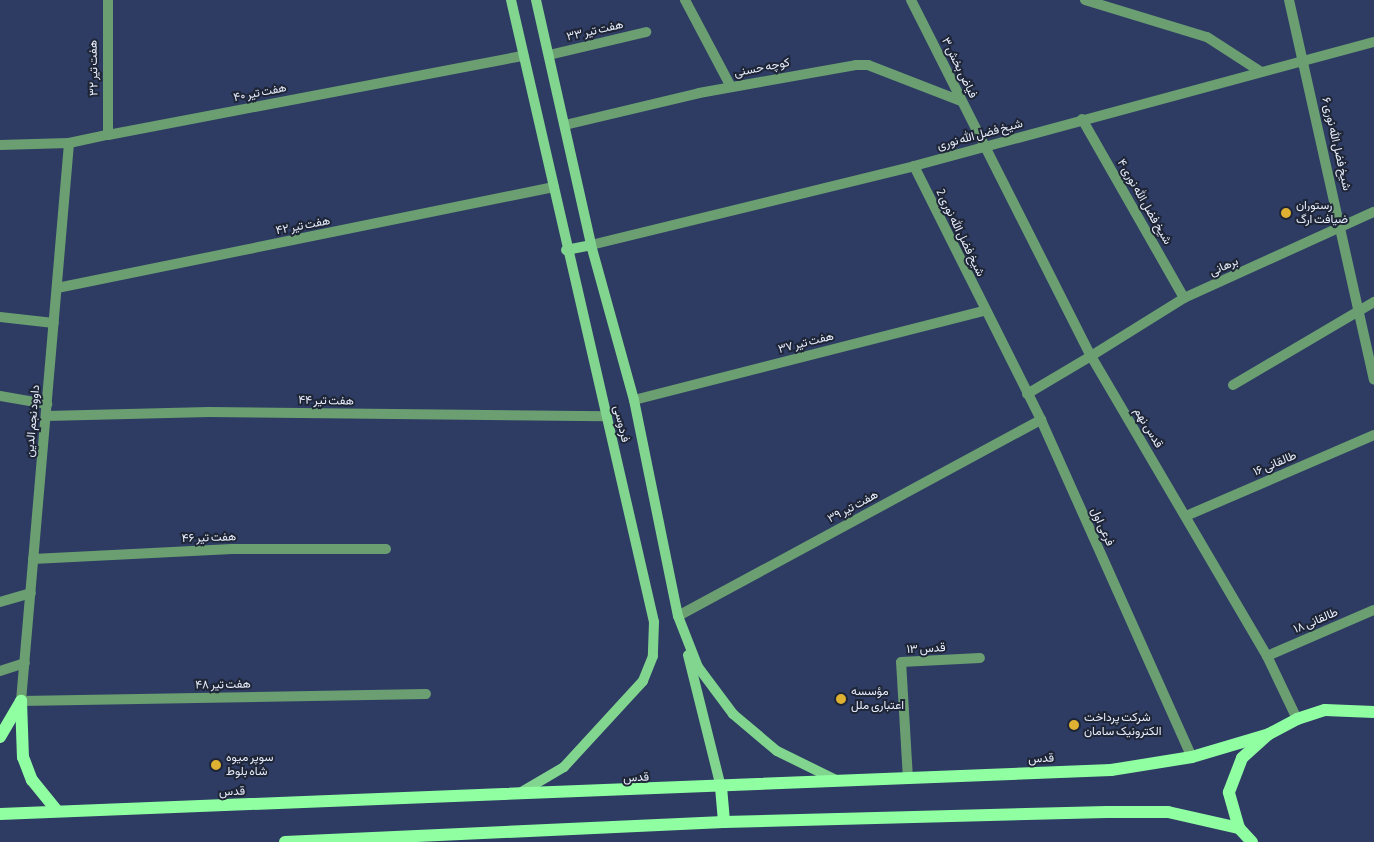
<!DOCTYPE html>
<meta charset="utf-8">
<style>
body{margin:0}
#map{position:relative;width:1374px;height:842px;overflow:hidden;background:#2e3c63;font-family:"Asap Condensed",Vazirmatn,sans-serif}
div>[style]{position:absolute}
.service>*{height:10px;margin:-5px;padding:0 5px;transform-origin:5px;border-radius:5px;background:#6b9f72}
.minor>*{height:10px;margin:-5px;padding:0 5px;transform-origin:5px;border-radius:5px;background:#6b9f72}
.tertiary>*{height:10px;margin:-5px;padding:0 5px;transform-origin:5px;border-radius:5px;background:#6b9f72}
.secondary>*{height:10px;margin:-5px;padding:0 5px;transform-origin:5px;border-radius:5px;background:#81d58e}
.primary>*{height:12px;margin:-6px;padding:0 6px;transform-origin:6px;border-radius:6px;background:#90ffa2}
.dots>*{width:14px;height:14px;translate:-50% -50%;box-sizing:border-box;border:2px solid #1e2536;border-radius:50%}
span{translate:-50% -50%;white-space:nowrap;text-align:center;line-height:1.15;-webkit-text-stroke:4px #1e2536;paint-order:stroke}
.street-label{font-size:12px;color:#e6ecfa}
.poi-label{font-size:12px;color:#e6ecfa}
.left{translate:0 -50%;text-align:left}
</style>
<div id="map">
<div class="service">
<div style="left:0;top:317px;width:54px;rotate:6.3deg"></div>
<div style="left:1027px;top:394px;width:74px;rotate:-30.7deg"></div>
<div style="left:0;top:396px;width:48px;rotate:9.7deg"></div>
</div>
<div class="minor">
<div style="left:685px;top:0;width:98px;rotate:62.1deg"></div>
<div style="left:911px;top:0;width:399px;rotate:63.2deg"></div>
<div style="left:1091px;top:356px;width:348px;rotate:59.6deg"></div>
<div style="left:1267px;top:656px;width:70px;rotate:64.5deg"></div>
<div style="left:1085px;top:0;width:127px;rotate:16.9deg"></div>
<div style="left:1207px;top:37px;width:64px;rotate:32.9deg"></div>
<div style="left:1289px;top:0;width:389px;rotate:77.4deg"></div>
<div style="left:549px;top:55px;width:100px;rotate:-13.3deg"></div>
<div style="left:1082px;top:119px;width:206px;rotate:60.3deg"></div>
<div style="left:565px;top:125px;width:138px;rotate:-13.4deg"></div>
<div style="left:699px;top:93px;width:159px;rotate:-10.1deg"></div>
<div style="left:856px;top:65px;width:12px"></div>
<div style="left:868px;top:65px;width:100px;rotate:21.2deg"></div>
<div style="left:108px;top:135px;width:423px;rotate:-10.8deg"></div>
<div style="left:0;top:145px;width:69px;rotate:-1.7deg"></div>
<div style="left:914px;top:166px;width:284px;rotate:63.4deg"></div>
<div style="left:1041px;top:420px;width:369px;rotate:65.9deg"></div>
<div style="left:57px;top:288px;width:507px;rotate:-11.49deg"></div>
<div style="left:1091px;top:356px;width:110px;rotate:-31.9deg"></div>
<div style="left:1184px;top:298px;width:209px;rotate:-24.4deg"></div>
<div style="left:1233px;top:385px;width:164px;rotate:-30.5deg"></div>
<div style="left:634px;top:400px;width:361px;rotate:-14.3deg"></div>
<div style="left:46px;top:416px;width:163px;rotate:-1.4deg"></div>
<div style="left:209px;top:412px;width:398px;rotate:0.6deg"></div>
<div style="left:1186px;top:516px;width:205px;rotate:-23.3deg"></div>
<div style="left:33px;top:559px;width:199px;rotate:-2.9deg"></div>
<div style="left:232px;top:549px;width:154px"></div>
<div style="left:0;top:602px;width:32px;rotate:-16deg"></div>
<div style="left:678px;top:616px;width:413px;rotate:-28.4deg"></div>
<div style="left:1267px;top:656px;width:116px;rotate:-23.3deg"></div>
<div style="left:0;top:671px;width:26px;rotate:-18deg"></div>
<div style="left:21px;top:701px;width:405px;rotate:-1deg"></div>
<div style="left:908px;top:779px;width:117px;rotate:-93.4deg"></div>
<div style="left:901px;top:662px;width:79px;rotate:-2.9deg"></div>
</div>
<div class="tertiary">
<div style="left:591px;top:245px;width:333px;rotate:-13.7deg"></div>
<div style="left:914px;top:166px;width:476px;rotate:-15.1deg"></div>
<div style="left:21px;top:701px;width:560px;rotate:-85.08deg"></div>
<div style="left:69px;top:143px;width:40px;rotate:-12deg"></div>
<div style="left:108px;top:135px;width:135px;rotate:-90deg"></div>
</div>
<div class="secondary">
<div style="left:511px;top:0;width:638px;rotate:77.05deg"></div>
<div style="left:654px;top:622px;width:34px;rotate:92deg"></div>
<div style="left:653px;top:656px;width:27px;rotate:112deg"></div>
<div style="left:643px;top:681px;width:117px;rotate:132.6deg"></div>
<div style="left:564px;top:767px;width:53px;rotate:149.6deg"></div>
<div style="left:536px;top:0;width:251px;rotate:77.3deg"></div>
<div style="left:591px;top:245px;width:161px;rotate:74.5deg"></div>
<div style="left:634px;top:400px;width:220px;rotate:78.5deg"></div>
<div style="left:678px;top:616px;width:55px;rotate:68.6deg"></div>
<div style="left:698px;top:667px;width:59px;rotate:53.3deg"></div>
<div style="left:733px;top:714px;width:57px;rotate:40.1deg"></div>
<div style="left:777px;top:751px;width:68px;rotate:26.2deg"></div>
<div style="left:566px;top:250px;width:25px;rotate:-11deg"></div>
<div style="left:688px;top:655px;width:136px;rotate:76deg"></div>
</div>
<div class="primary">
<div style="left:0;top:737px;width:42px;rotate:-59.7deg"></div>
<div style="left:21px;top:701px;width:56px;rotate:88deg"></div>
<div style="left:23px;top:757px;width:25px;rotate:69deg"></div>
<div style="left:32px;top:780px;width:38px;rotate:51deg"></div>
<div style="left:721px;top:787px;width:35px;rotate:85deg"></div>
<div style="left:0;top:814px;width:1112px;rotate:-2.27deg"></div>
<div style="left:1111px;top:770px;width:82px;rotate:-9.1deg"></div>
<div style="left:1192px;top:757px;width:80px;rotate:-16.6deg"></div>
<div style="left:285px;top:842px;width:439px;rotate:-2.6deg"></div>
<div style="left:724px;top:822px;width:383px;rotate:-1.5deg"></div>
<div style="left:1107px;top:812px;width:61px"></div>
<div style="left:1168px;top:812px;width:73px;rotate:12.7deg"></div>
<div style="left:1252px;top:842px;width:19px;rotate:-133deg"></div>
<div style="left:1239px;top:828px;width:37px;rotate:-106deg"></div>
<div style="left:1229px;top:792px;width:36px;rotate:-69deg"></div>
<div style="left:1242px;top:758px;width:36px;rotate:-42deg"></div>
<div style="left:1269px;top:734px;width:32px;rotate:-28deg"></div>
<div style="left:1297px;top:719px;width:29px;rotate:-18deg"></div>
<div style="left:1325px;top:710px;width:49px;rotate:2.3deg"></div>
</div>
<div class="dots">
<div style="left:1286px;top:213px;background:#deb133"></div>
<div style="left:841px;top:699px;background:#deb133"></div>
<div style="left:1074px;top:725px;background:#deb133"></div>
<div style="left:216px;top:765px;background:#deb133"></div>
</div>
<div class="street-label">
<span style="left:595px;top:31px;rotate:-13deg">هفت تیر ۳۳</span>
<span style="left:94px;top:68px;rotate:-91deg">هفت تیر ۳۲</span>
<span style="left:762px;top:68px;rotate:-11deg">کوچه حسنی</span>
<span style="left:959px;top:68px;rotate:64deg">فیاض بخش ۳</span>
<span style="left:260px;top:93px;rotate:-11deg">هفت تیر ۴۰</span>
<span style="left:980px;top:135px;rotate:-15deg">شیخ فضل الله نوری</span>
<span style="left:1336px;top:144px;rotate:77deg">شیخ فضل الله نوری ۶</span>
<span style="left:1144px;top:202px;rotate:60deg">شیخ فضل الله نوری ۴</span>
<span style="left:303px;top:226px;rotate:-11deg">هفت تیر ۴۲</span>
<span style="left:960px;top:233px;rotate:64deg">شیخ فضل الله نوری 2</span>
<span style="left:1224px;top:267px;rotate:-24deg">برهانی</span>
<span style="left:806px;top:343px;rotate:-14deg">هفت تیر ۳۷</span>
<span style="left:326px;top:401px;rotate:1deg">هفت تیر ۴۴</span>
<span style="left:33px;top:421px;rotate:-85deg">داوود نجم الدین</span>
<span style="left:621px;top:424px;rotate:77deg">فردوسی</span>
<span style="left:1148px;top:428px;rotate:59deg">قدس نهم</span>
<span style="left:1275px;top:464px;rotate:-23deg">طالقانی ۱۶</span>
<span style="left:853px;top:507px;rotate:-28deg">هفت تیر ۳۹</span>
<span style="left:1102px;top:527px;rotate:66deg">فرعی اول</span>
<span style="left:209px;top:538px;rotate:-2deg">هفت تیر ۴۶</span>
<span style="left:1316px;top:621px;rotate:-23deg">طالقانی ۱۸</span>
<span style="left:926px;top:649px;rotate:-3deg">قدس ۱۳</span>
<span style="left:223px;top:685px;rotate:-1deg">هفت تیر ۴۸</span>
<span style="left:1041px;top:759px;rotate:-3deg">قدس</span>
<span style="left:636px;top:778px;rotate:-3deg">قدس</span>
<span style="left:232px;top:792px;rotate:-2deg">قدس</span>
</div>
<div class="poi-label">
<span class="left" style="left:1296px;top:213px">رستوران<br>ضیافت ارگ</span>
<span class="left" style="left:851px;top:699px">مؤسسه<br>اعتباری ملل</span>
<span class="left" style="left:1084px;top:725px">شرکت پرداخت<br>الکترونیک سامان</span>
<span class="left" style="left:226px;top:765px">سوپر میوه<br>شاه بلوط</span>
</div>
</div>
